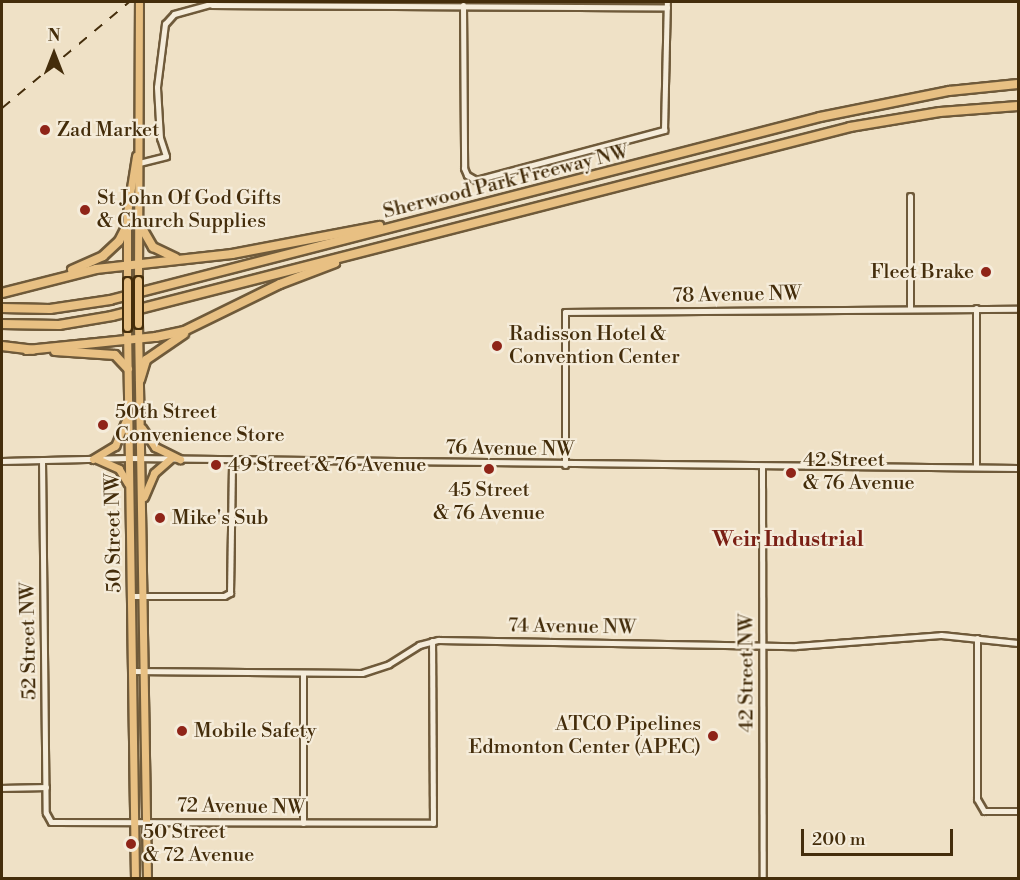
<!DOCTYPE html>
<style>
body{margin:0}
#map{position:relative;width:1020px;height:880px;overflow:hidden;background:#efe1c6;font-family:"Libre Bodoni",serif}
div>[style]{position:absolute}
.roads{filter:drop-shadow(2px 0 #6f5a3a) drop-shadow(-2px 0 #6f5a3a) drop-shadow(0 2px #6f5a3a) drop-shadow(0 -2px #6f5a3a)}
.minor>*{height:5px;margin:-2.5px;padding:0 2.5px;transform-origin:2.5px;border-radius:2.5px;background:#f5ecda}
.major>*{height:7px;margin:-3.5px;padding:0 3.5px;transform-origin:3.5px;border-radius:3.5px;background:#e8c083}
.highway>*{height:8px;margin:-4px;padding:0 4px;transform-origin:4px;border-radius:4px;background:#e8c083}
.rail>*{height:1.5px;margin-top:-0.75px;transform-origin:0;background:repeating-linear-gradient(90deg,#442d0b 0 10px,transparent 0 20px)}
.bridges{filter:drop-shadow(2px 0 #442d0b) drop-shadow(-2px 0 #442d0b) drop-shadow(0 2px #442d0b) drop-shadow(0 -2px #442d0b)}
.major-bridge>*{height:7px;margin:-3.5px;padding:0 3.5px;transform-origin:3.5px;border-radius:3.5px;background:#e8c083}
.dots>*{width:16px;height:16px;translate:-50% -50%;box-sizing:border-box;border:3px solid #f5ecda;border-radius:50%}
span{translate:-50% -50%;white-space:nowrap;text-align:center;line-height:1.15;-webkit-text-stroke:4.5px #f5ecda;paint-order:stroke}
.poi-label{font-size:20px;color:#442d0b}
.left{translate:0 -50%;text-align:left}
.right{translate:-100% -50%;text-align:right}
.street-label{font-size:20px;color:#442d0b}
.neighbourhood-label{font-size:21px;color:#7a1f14;font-weight:700}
.frame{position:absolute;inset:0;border:3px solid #442d0b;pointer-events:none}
.north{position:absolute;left:24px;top:24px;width:60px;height:60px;-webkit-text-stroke:4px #f5ecda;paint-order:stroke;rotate:0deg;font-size:16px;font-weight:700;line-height:24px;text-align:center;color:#442d0b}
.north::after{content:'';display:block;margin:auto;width:21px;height:27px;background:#442d0b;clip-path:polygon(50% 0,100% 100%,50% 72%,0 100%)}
.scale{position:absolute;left:801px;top:829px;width:152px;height:27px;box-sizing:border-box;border:3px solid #442d0b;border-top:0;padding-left:8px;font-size:18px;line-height:21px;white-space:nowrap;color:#442d0b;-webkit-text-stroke:4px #f5ecda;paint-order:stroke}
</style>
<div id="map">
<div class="roads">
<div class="minor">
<div style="left:212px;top:5px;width:455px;rotate:0.3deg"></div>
<div style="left:463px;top:5px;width:163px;rotate:89.6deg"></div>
<div style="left:464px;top:168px;width:8px;rotate:67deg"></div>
<div style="left:467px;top:175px;width:10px;rotate:29deg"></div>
<div style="left:476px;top:180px;width:195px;rotate:-14.9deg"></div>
<div style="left:664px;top:130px;width:128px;rotate:-88.7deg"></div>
<div style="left:135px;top:164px;width:32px;rotate:-14deg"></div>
<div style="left:166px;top:156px;width:19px;rotate:-108deg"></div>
<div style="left:160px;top:138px;width:51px;rotate:-93.4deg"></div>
<div style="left:157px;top:87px;width:64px;rotate:-82.8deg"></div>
<div style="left:165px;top:24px;width:13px;rotate:-48deg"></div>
<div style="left:174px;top:14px;width:41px;rotate:-15.4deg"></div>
<div style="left:910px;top:196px;width:113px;rotate:90deg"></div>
<div style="left:976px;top:308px;width:159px;rotate:90deg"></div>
<div style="left:42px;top:460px;width:353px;rotate:89.4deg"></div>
<div style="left:46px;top:813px;width:10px;rotate:61deg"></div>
<div style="left:51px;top:822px;width:382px;rotate:0.1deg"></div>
<div style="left:433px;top:823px;width:182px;rotate:-90.3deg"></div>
<div style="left:2px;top:461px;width:127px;rotate:-1.4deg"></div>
<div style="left:129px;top:458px;width:889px;rotate:0.64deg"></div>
<div style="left:565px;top:465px;width:153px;rotate:-90deg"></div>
<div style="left:565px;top:312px;width:453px;rotate:-0.4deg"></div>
<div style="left:762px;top:468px;width:410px;rotate:89.9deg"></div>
<div style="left:131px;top:596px;width:93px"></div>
<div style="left:224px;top:596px;width:7px;rotate:-27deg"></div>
<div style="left:230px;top:593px;width:133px;rotate:-89.1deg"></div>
<div style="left:977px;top:638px;width:161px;rotate:90deg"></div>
<div style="left:977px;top:799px;width:14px;rotate:60deg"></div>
<div style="left:984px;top:811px;width:34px"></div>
<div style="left:132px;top:671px;width:230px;rotate:0.5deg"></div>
<div style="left:362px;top:673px;width:28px;rotate:-18deg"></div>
<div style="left:389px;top:664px;width:36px;rotate:-32deg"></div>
<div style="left:419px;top:645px;width:20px;rotate:-15deg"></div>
<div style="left:438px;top:640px;width:358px;rotate:1deg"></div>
<div style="left:796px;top:646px;width:145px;rotate:-4.3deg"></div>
<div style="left:941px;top:635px;width:77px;rotate:5.9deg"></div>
<div style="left:2px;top:788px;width:44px;rotate:-1.3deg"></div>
<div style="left:303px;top:823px;width:149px;rotate:-90deg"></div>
</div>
<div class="major">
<div style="left:138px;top:280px;width:278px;rotate:-89.8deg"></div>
<div style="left:127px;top:281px;width:68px;rotate:-90deg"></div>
<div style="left:127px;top:213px;width:58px;rotate:-81deg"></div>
<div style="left:138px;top:324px;width:554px;rotate:89.07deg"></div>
<div style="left:127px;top:327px;width:551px;rotate:89.17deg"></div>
<div style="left:142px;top:428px;width:23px;rotate:56deg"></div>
<div style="left:155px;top:447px;width:28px;rotate:26deg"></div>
<div style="left:93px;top:459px;width:26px;rotate:-31deg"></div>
<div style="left:115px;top:446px;width:28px;rotate:-67deg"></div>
<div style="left:97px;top:459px;width:24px;rotate:24deg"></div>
<div style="left:119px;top:469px;width:17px;rotate:59deg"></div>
<div style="left:144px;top:497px;width:26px;rotate:-67deg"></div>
<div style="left:154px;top:473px;width:21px;rotate:-41deg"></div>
</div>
<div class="highway">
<div style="left:139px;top:223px;width:28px;rotate:60deg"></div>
<div style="left:153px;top:247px;width:25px;rotate:26deg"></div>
<div style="left:72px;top:270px;width:34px;rotate:-24deg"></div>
<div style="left:103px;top:256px;width:22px;rotate:-43deg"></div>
<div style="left:119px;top:241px;width:16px;rotate:-63deg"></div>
<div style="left:2px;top:293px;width:97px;rotate:-14.3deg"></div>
<div style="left:96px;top:269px;width:137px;rotate:-6.3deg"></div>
<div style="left:232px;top:254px;width:150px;rotate:-10.8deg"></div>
<div style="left:2px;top:308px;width:48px;rotate:1.2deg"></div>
<div style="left:50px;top:309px;width:61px;rotate:-8.5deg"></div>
<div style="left:110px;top:300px;width:733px;rotate:-14.45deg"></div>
<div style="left:820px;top:117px;width:132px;rotate:-11.4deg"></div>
<div style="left:949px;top:91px;width:69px;rotate:-5.8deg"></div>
<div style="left:2px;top:324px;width:57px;rotate:1deg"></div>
<div style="left:59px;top:325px;width:54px;rotate:-9.6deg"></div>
<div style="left:112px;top:316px;width:762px;rotate:-14.36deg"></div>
<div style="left:850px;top:127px;width:91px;rotate:-9.5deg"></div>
<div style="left:940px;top:112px;width:78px;rotate:-4.4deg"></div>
<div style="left:2px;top:346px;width:31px;rotate:7deg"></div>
<div style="left:27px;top:350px;width:130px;rotate:-5.8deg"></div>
<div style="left:156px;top:337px;width:29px;rotate:-12deg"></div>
<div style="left:184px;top:331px;width:107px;rotate:-26.1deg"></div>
<div style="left:280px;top:284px;width:59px;rotate:-20.9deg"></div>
<div style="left:55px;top:351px;width:60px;rotate:3.8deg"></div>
<div style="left:115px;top:355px;width:19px;rotate:47deg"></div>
<div style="left:140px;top:380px;width:21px;rotate:-73deg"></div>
<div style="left:146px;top:360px;width:46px;rotate:-34.4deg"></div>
</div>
</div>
<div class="rail">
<div style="left:2px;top:108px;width:165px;rotate:-39.8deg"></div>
</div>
<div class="bridges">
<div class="major-bridge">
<div style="left:138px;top:280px;width:44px;rotate:90deg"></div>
<div style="left:127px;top:281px;width:46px;rotate:90deg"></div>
</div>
</div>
<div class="dots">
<div style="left:45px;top:130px;background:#8f2418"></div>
<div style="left:85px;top:210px;background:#8f2418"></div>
<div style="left:986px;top:272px;background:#8f2418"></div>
<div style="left:497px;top:346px;background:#8f2418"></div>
<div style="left:103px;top:425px;background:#8f2418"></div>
<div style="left:216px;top:465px;background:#8f2418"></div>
<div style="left:489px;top:469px;background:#8f2418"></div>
<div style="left:791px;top:473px;background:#8f2418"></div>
<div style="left:160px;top:518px;background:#8f2418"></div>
<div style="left:182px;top:731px;background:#8f2418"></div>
<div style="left:713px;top:736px;background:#8f2418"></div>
<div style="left:131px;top:844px;background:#8f2418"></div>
</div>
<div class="poi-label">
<span class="left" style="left:57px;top:130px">Zad Market</span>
<span class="left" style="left:97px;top:210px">St John Of God Gifts<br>&amp; Church Supplies</span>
<span class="right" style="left:974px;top:272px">Fleet Brake</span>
<span class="left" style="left:509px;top:346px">Radisson Hotel &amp;<br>Convention Center</span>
<span class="left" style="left:115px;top:424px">50th Street<br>Convenience Store</span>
<span class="left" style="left:803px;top:472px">42 Street<br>&amp; 76 Avenue</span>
<span class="left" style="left:228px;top:465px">49 Street &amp; 76 Avenue</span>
<span style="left:489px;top:502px">45 Street<br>&amp; 76 Avenue</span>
<span class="left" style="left:172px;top:518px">Mike's Sub</span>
<span class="right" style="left:701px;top:736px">ATCO Pipelines<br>Edmonton Center (APEC)</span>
<span class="left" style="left:194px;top:731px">Mobile Safety</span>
<span class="left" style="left:143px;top:844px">50 Street<br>&amp; 72 Avenue</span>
</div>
<div class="street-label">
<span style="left:506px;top:182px;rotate:-14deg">Sherwood Park Freeway NW</span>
<span style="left:737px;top:295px;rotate:-1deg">78 Avenue NW</span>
<span style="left:510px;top:449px;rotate:1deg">76 Avenue NW</span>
<span style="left:114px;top:533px;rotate:-91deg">50 Street NW</span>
<span style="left:572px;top:627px;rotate:1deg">74 Avenue NW</span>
<span style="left:29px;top:641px;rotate:-91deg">52 Street NW</span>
<span style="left:747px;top:673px;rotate:-90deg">42 Street NW</span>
<span style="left:241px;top:807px;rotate:1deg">72 Avenue NW</span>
</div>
<div class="neighbourhood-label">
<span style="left:788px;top:540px">Weir Industrial</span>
</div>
<div class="frame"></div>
<div class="north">N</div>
<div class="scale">200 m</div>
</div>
